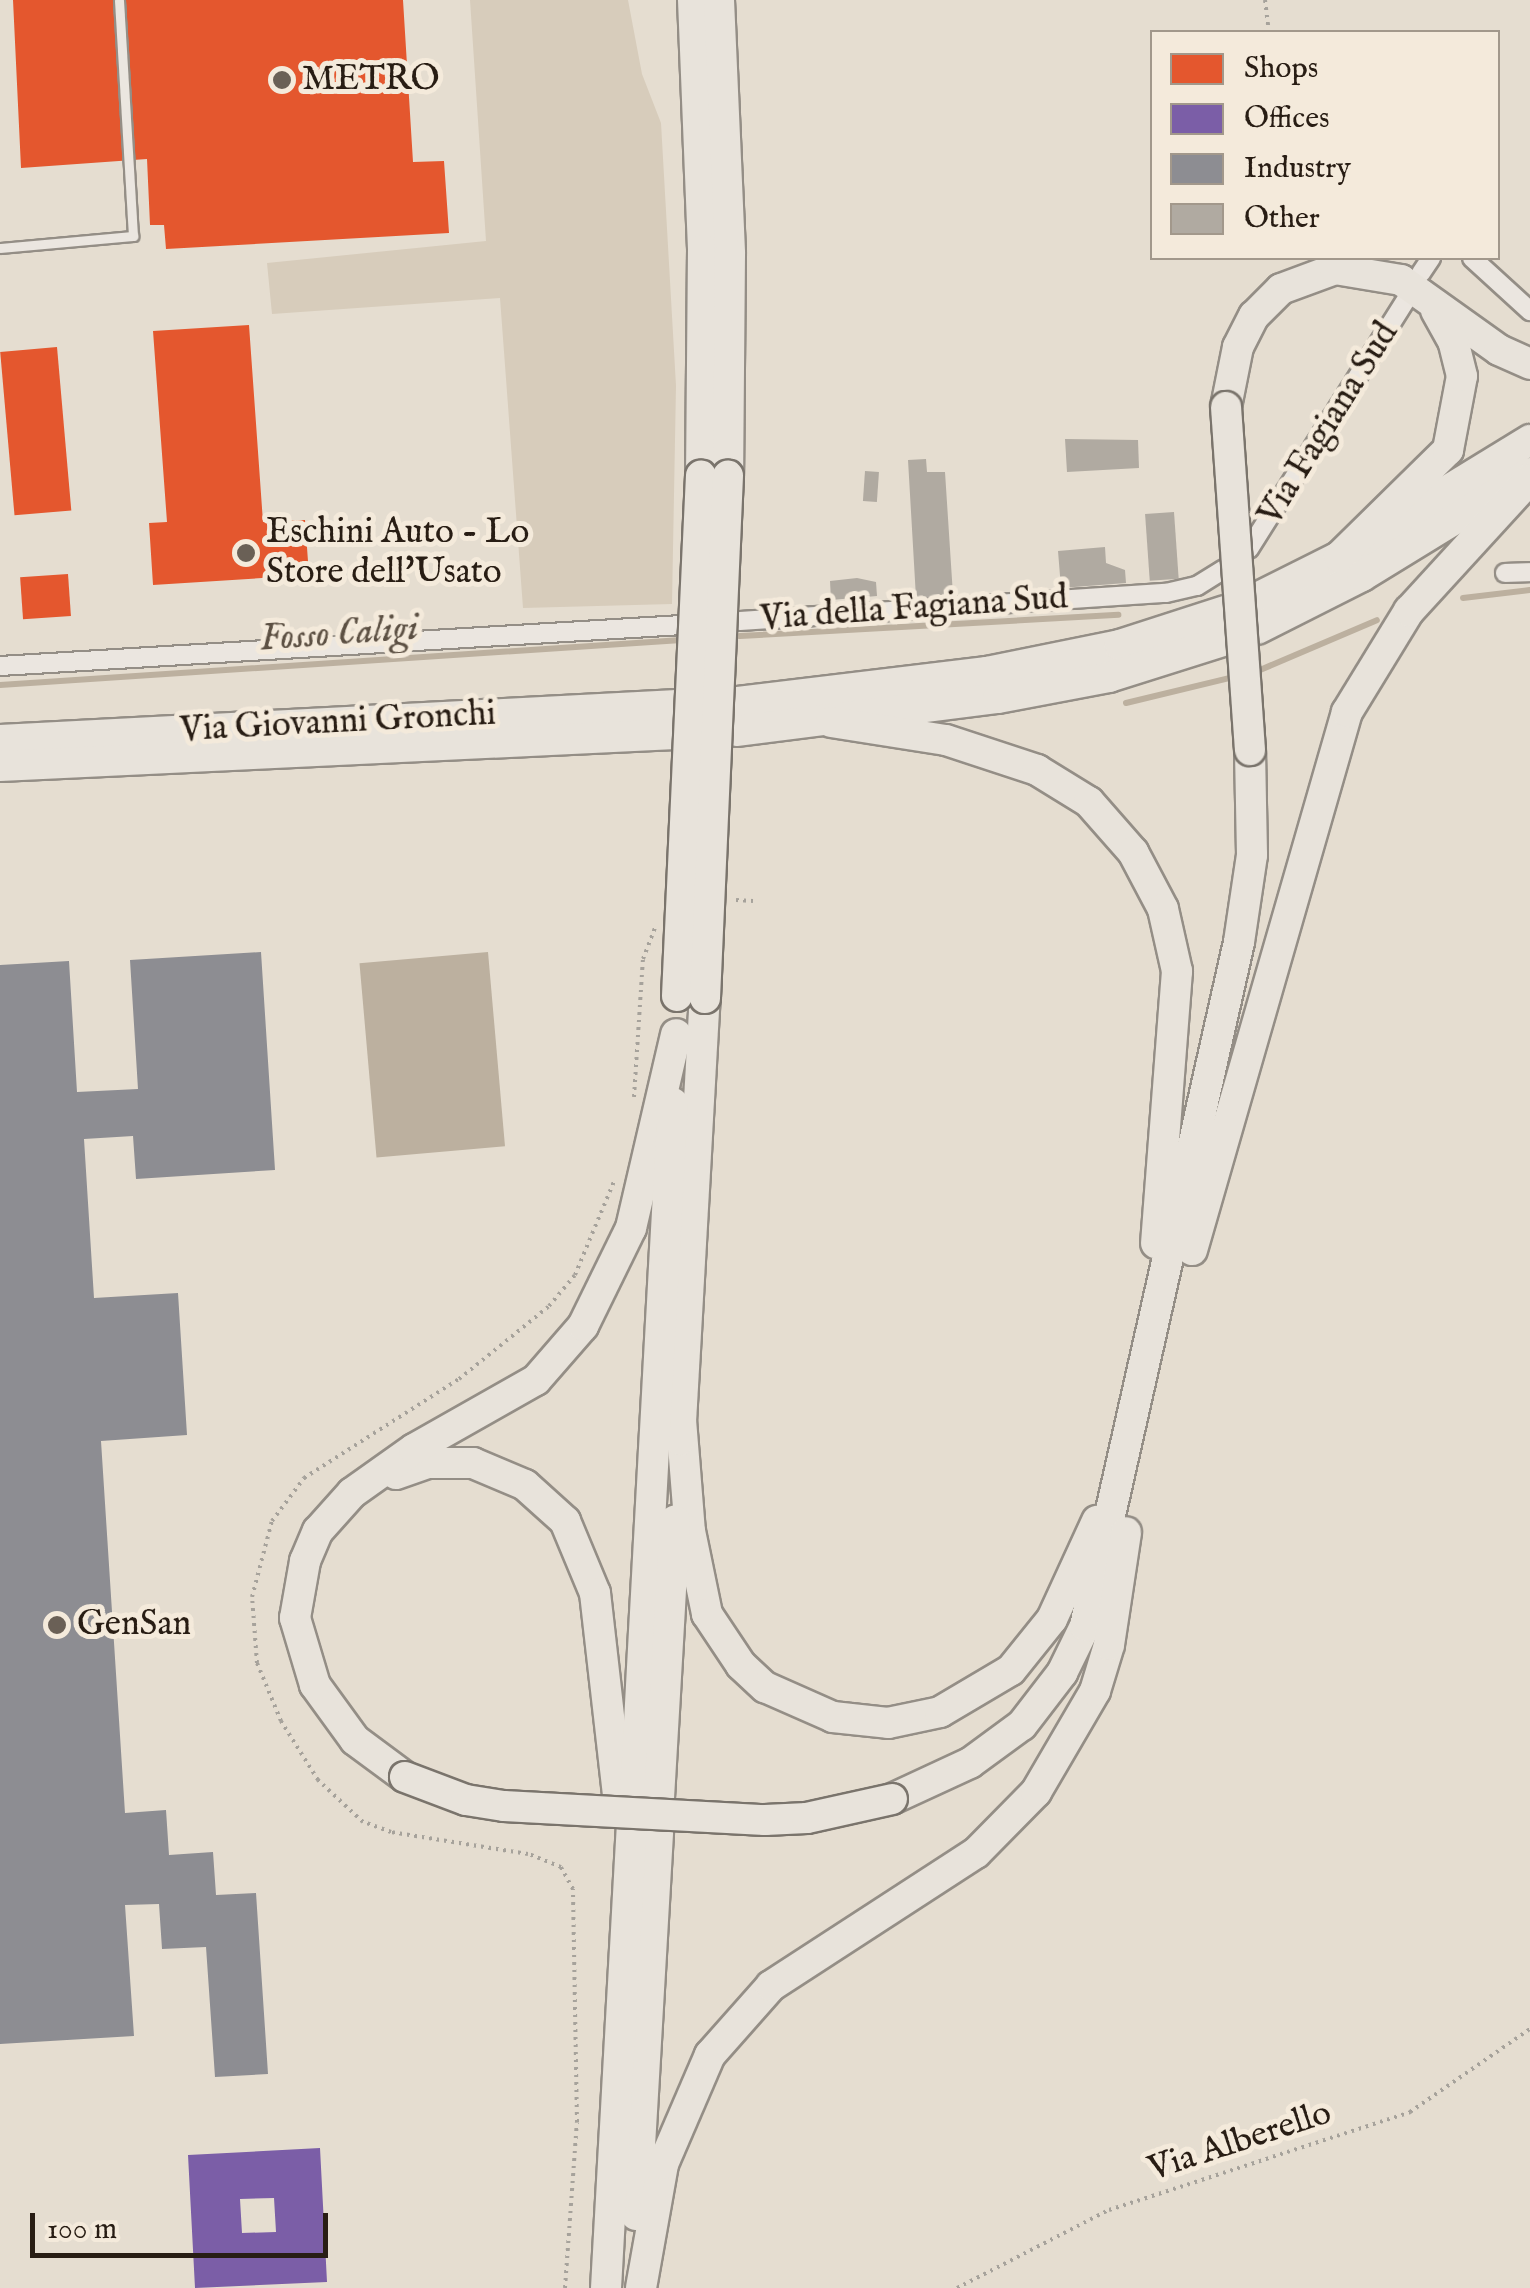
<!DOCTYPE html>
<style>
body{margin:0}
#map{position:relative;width:1530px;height:2288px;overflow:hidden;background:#e5ddd0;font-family:"IM FELL English",serif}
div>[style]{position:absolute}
.green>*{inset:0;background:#d7ccbb}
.water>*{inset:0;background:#bcb09f;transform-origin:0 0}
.shops>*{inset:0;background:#e4572e;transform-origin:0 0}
.offices>*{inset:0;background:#7b5ea7}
.industry>*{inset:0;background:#8d8d92}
.stream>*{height:6px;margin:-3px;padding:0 3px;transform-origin:3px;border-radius:3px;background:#bcb09f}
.building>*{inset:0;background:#b0aaa1;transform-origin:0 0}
.path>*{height:4px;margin-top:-2px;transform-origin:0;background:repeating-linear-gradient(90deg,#a6a29b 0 2.5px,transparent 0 7.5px)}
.roads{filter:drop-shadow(2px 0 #948e86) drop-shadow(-2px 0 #948e86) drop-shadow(0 2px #948e86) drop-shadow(0 -2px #948e86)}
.service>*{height:9px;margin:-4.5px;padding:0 4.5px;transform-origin:4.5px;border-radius:4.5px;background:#ebe6e0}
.minor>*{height:18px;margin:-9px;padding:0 9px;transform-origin:9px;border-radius:9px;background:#ebe6e0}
.primary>*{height:30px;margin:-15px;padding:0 15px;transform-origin:15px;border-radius:15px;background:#e8e3db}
.trunk>*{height:30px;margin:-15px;padding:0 15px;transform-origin:15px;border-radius:15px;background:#e8e3db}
.bridges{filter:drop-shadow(2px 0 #7a746c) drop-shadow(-2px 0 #7a746c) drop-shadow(0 2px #7a746c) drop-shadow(0 -2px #7a746c)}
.trunk-bridge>*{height:30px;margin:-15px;padding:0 15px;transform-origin:15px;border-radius:15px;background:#e8e3db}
.dots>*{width:28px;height:28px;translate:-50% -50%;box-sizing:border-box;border:5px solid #f4eadb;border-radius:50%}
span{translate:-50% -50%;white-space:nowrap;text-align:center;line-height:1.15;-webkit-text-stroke:10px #f4eadb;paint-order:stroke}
.poi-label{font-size:35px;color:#281d14}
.left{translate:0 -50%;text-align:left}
.street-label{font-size:35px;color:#281d14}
.water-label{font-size:38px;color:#5c5043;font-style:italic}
.legend{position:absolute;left:1150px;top:30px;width:350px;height:230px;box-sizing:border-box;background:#f4eadb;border:2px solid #a2988b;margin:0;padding:12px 18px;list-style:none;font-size:30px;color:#281d14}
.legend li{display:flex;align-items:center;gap:20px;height:50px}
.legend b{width:50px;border:2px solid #a2988b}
.scale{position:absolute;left:30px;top:2213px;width:298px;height:45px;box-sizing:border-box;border:5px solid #281d14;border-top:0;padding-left:12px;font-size:30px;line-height:35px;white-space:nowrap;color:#281d14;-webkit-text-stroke:8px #f4eadb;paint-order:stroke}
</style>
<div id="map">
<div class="green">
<div style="clip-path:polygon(470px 0,628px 0,642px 74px,661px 123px,676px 386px,672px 604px,523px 608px,500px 298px,272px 314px,267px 263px,486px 241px)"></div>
</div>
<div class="water">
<div style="left:488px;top:952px;width:195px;height:129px;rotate:85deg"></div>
</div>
<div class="shops">
<div style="clip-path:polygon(13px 0,403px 0,413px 162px,444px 161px,449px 233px,166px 249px,164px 225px,150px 225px,147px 159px,21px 168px)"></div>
<div style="clip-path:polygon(249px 325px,263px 522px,305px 520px,309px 575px,153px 585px,149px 523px,167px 522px,153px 331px)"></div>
<div style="left:57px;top:347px;width:164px;height:57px;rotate:85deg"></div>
<div style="left:68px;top:574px;width:42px;height:48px;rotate:86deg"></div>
</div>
<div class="offices">
<div style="clip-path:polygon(evenodd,320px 2148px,327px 2282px,195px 2288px,188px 2155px,320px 2148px,274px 2198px,276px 2232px,242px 2233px,240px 2199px,274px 2198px)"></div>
</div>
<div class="industry">
<div style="clip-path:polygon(261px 952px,275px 1170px,136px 1179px,133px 1136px,84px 1139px,94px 1298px,178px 1293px,187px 1435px,101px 1441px,125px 1813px,166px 1810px,169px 1855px,213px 1852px,216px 1895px,256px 1893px,268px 2074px,215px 2077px,206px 1947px,162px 1949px,159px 1904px,125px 1905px,134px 2036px,0 2044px,0 965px,69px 961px,77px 1092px,138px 1089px,130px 960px)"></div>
</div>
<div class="stream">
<div style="left:1463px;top:598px;width:67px;rotate:-6.8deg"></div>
<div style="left:740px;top:636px;width:379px;rotate:-3.2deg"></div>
<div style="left:1260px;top:670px;width:127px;rotate:-23.1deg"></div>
<div style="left:0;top:685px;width:683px;rotate:-3.78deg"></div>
<div style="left:1126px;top:703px;width:106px;rotate:-13.6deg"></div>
</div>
<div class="building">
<div style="clip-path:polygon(1065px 439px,1138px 440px,1139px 468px,1067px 472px)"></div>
<div style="clip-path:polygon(926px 459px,927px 472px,945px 472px,953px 595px,916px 598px,908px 460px)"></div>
<div style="left:865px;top:471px;width:14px;height:30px;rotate:4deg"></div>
<div style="left:1174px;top:512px;width:67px;height:29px;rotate:86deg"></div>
<div style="clip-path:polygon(1105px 547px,1106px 563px,1125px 570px,1126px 583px,1061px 588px,1058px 551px)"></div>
<div style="clip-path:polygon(857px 578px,876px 582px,877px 596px,831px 600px,830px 581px)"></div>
</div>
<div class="path">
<div style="left:1265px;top:0;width:32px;rotate:83deg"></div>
<div style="left:736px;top:900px;width:17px;rotate:3deg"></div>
<div style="left:634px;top:1097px;width:138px;rotate:-86.3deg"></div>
<div style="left:643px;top:959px;width:36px;rotate:-69deg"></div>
<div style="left:565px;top:2288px;width:166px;rotate:-85.9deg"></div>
<div style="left:577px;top:2122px;width:233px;rotate:-91deg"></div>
<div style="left:573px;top:1889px;width:25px;rotate:-119deg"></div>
<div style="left:561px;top:1867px;width:35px;rotate:-158deg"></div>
<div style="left:528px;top:1854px;width:139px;rotate:-170.9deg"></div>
<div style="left:391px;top:1832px;width:30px;rotate:-160deg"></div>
<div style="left:363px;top:1822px;width:62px;rotate:-137deg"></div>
<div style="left:318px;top:1780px;width:70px;rotate:-122.1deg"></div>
<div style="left:281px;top:1721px;width:63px;rotate:-112.5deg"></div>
<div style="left:257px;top:1663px;width:66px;rotate:-94.3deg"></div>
<div style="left:252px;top:1597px;width:79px;rotate:-75.3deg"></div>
<div style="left:272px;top:1521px;width:54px;rotate:-53.3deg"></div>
<div style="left:304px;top:1478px;width:184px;rotate:-32.6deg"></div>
<div style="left:459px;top:1379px;width:116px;rotate:-39deg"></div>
<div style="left:549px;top:1306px;width:40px;rotate:-50deg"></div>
<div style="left:575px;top:1275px;width:104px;rotate:-67.4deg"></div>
<div style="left:957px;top:2288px;width:171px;rotate:-27.2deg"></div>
<div style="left:1109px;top:2210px;width:317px;rotate:-18deg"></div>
<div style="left:1410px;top:2112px;width:146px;rotate:-34.7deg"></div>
</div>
<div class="roads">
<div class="service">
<div style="left:0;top:248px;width:134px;rotate:-5.2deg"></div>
<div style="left:133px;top:236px;width:236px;rotate:-93.4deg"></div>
</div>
<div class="minor">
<div style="left:1472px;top:258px;width:79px;rotate:42.4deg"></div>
<div style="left:1421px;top:273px;width:18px;rotate:-56deg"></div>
<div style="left:1249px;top:549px;width:297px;rotate:-57.8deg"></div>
<div style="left:1505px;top:573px;width:25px;rotate:-2deg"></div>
<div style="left:740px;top:621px;width:427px;rotate:-3.8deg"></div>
<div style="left:1166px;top:593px;width:32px;rotate:-13deg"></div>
<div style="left:1197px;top:586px;width:31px;rotate:-32deg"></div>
<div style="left:0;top:666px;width:683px;rotate:-3.44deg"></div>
</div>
<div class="primary">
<div style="left:1255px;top:599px;width:94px;rotate:-26.6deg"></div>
<div style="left:1339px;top:557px;width:224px;rotate:-31.5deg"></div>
<div style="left:1257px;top:629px;width:118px;rotate:-26.8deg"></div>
<div style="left:1362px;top:576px;width:197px;rotate:-31.5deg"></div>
<div style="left:738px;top:702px;width:251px;rotate:-6.9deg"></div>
<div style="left:987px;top:672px;width:136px;rotate:-11.5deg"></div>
<div style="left:1120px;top:645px;width:110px;rotate:-17.9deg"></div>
<div style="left:736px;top:731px;width:264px;rotate:-7.2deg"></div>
<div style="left:998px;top:698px;width:113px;rotate:-10.7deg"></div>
<div style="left:1109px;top:677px;width:123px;rotate:-17.5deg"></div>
<div style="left:0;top:740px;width:678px;rotate:-2.96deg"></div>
<div style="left:0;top:766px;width:676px;rotate:-2.71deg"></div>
</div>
<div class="trunk">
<div style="left:693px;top:0;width:250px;rotate:87.7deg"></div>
<div style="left:703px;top:250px;width:226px;rotate:90.5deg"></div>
<div style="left:719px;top:0;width:254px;rotate:87.5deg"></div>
<div style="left:730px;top:254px;width:222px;rotate:90.5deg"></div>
<div style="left:1226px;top:407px;width:61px;rotate:-78.7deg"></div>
<div style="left:1238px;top:347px;width:35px;rotate:-63deg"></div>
<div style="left:1254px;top:316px;width:38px;rotate:-45deg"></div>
<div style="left:1281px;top:289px;width:58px;rotate:-20.3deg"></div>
<div style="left:1335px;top:269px;width:67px;rotate:9.5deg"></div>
<div style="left:1401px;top:280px;width:120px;rotate:35.5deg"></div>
<div style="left:1499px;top:350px;width:34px;rotate:24deg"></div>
<div style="left:1339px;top:557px;width:153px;rotate:-44.5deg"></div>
<div style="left:1448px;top:450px;width:75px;rotate:-79.3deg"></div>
<div style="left:1462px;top:376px;width:36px;rotate:-104deg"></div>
<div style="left:1453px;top:341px;width:35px;rotate:-119deg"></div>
<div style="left:831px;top:722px;width:116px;rotate:8.9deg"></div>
<div style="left:946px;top:740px;width:96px;rotate:18.2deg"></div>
<div style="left:1037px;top:770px;width:61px;rotate:31.6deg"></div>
<div style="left:1089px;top:802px;width:67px;rotate:48.7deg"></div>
<div style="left:1133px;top:852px;width:64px;rotate:62.2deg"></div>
<div style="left:1163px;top:909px;width:64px;rotate:77.3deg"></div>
<div style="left:1177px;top:971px;width:273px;rotate:94.4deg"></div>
<div style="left:1192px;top:1250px;width:560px;rotate:-73.93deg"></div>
<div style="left:1347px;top:712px;width:119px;rotate:-58.5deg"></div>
<div style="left:1409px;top:611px;width:179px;rotate:-47.5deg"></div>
<div style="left:681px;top:1420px;width:111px;rotate:85.4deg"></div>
<div style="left:690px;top:1531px;width:85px;rotate:78.4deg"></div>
<div style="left:707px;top:1614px;width:61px;rotate:56.3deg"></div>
<div style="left:741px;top:1665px;width:33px;rotate:43deg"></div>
<div style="left:765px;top:1687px;width:74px;rotate:23.8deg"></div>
<div style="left:833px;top:1717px;width:55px;rotate:6.2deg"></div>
<div style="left:888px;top:1723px;width:53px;rotate:-11.9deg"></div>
<div style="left:940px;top:1712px;width:82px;rotate:-30.6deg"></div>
<div style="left:1011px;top:1670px;width:65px;rotate:-51.2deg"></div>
<div style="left:1052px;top:1619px;width:108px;rotate:-65.3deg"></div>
<div style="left:680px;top:1440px;width:443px;rotate:-86.8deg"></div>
<div style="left:396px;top:1474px;width:34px;rotate:-19deg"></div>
<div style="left:428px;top:1463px;width:45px"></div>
<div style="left:473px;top:1463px;width:56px;rotate:22.9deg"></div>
<div style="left:525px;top:1485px;width:54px;rotate:42deg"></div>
<div style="left:565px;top:1521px;width:78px;rotate:67.4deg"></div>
<div style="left:595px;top:1593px;width:204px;rotate:83.5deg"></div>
<div style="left:405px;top:1777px;width:62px;rotate:-143.5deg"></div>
<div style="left:355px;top:1740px;width:68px;rotate:-126deg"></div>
<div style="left:315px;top:1685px;width:70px;rotate:-106.6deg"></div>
<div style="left:295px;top:1618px;width:58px;rotate:-80deg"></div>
<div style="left:305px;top:1561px;width:33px;rotate:-67deg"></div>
<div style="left:318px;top:1531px;width:51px;rotate:-48.2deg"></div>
<div style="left:352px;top:1493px;width:76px;rotate:-35.4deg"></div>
<div style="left:414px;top:1449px;width:140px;rotate:-29.5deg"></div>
<div style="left:536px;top:1380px;width:72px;rotate:-49deg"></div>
<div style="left:583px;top:1326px;width:109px;rotate:-63.9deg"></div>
<div style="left:631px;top:1228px;width:199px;rotate:-76.9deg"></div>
<div style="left:635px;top:1795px;width:693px;rotate:-86.86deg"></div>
<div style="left:659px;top:1798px;width:278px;rotate:-86.7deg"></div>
<div style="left:892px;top:1799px;width:86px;rotate:-24.8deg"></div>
<div style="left:970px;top:1763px;width:64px;rotate:-36.2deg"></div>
<div style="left:1022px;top:1725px;width:66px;rotate:-52.4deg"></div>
<div style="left:1062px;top:1673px;width:52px;rotate:-63.9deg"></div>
<div style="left:1085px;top:1626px;width:701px;rotate:-77.31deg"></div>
<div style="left:1239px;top:942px;width:88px;rotate:-81.5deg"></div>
<div style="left:1252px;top:855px;width:105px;rotate:-91.1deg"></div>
<div style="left:636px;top:2215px;width:386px;rotate:-86.7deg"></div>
<div style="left:606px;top:2288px;width:461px;rotate:-86.8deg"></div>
<div style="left:641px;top:2288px;width:126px;rotate:-79.9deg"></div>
<div style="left:663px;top:2164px;width:119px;rotate:-66.7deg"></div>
<div style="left:710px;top:2055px;width:92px;rotate:-48.5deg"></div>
<div style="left:771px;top:1986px;width:244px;rotate:-33deg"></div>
<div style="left:976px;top:1853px;width:86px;rotate:-45.5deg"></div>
<div style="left:1036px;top:1792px;width:117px;rotate:-59.7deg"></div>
<div style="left:1095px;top:1691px;width:48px;rotate:-73.1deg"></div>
<div style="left:1109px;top:1645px;width:114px;rotate:-81.4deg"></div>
</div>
</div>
<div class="bridges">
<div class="trunk-bridge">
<div style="left:1226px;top:407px;width:344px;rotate:86deg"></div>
<div style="left:677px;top:996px;width:521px;rotate:-87.36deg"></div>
<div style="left:705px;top:998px;width:523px;rotate:-87.48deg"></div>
<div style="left:405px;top:1777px;width:65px;rotate:20.7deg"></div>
<div style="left:466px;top:1800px;width:38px;rotate:9deg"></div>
<div style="left:504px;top:1806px;width:261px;rotate:3.1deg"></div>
<div style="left:765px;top:1820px;width:42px;rotate:-2.7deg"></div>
<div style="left:807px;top:1818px;width:87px;rotate:-12.6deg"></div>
</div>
</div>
<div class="dots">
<div style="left:282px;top:80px;background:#6a6056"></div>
<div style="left:246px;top:553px;background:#6a6056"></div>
<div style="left:57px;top:1625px;background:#6a6056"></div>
</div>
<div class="poi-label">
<span class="left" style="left:302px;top:80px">METRO</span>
<span class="left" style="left:266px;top:553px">Eschini Auto - Lo<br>Store dell'Usato</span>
<span class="left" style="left:77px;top:1625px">GenSan</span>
</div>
<div class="street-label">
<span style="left:1329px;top:424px;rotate:-58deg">Via Fagiana Sud</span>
<span style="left:914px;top:609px;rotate:-4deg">Via della Fagiana Sud</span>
<span style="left:338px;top:723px;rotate:-3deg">Via Giovanni Gronchi</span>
<span style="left:1240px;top:2142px;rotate:-18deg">Via Alberello</span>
</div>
<div class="water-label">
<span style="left:339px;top:635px;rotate:-4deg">Fosso Caligi</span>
</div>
<ul class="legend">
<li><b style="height:28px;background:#e4572e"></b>Shops</li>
<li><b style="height:28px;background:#7b5ea7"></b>Offices</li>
<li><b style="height:28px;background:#8d8d92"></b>Industry</li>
<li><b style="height:28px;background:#b0aaa1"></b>Other</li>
</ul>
<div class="scale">100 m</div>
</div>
